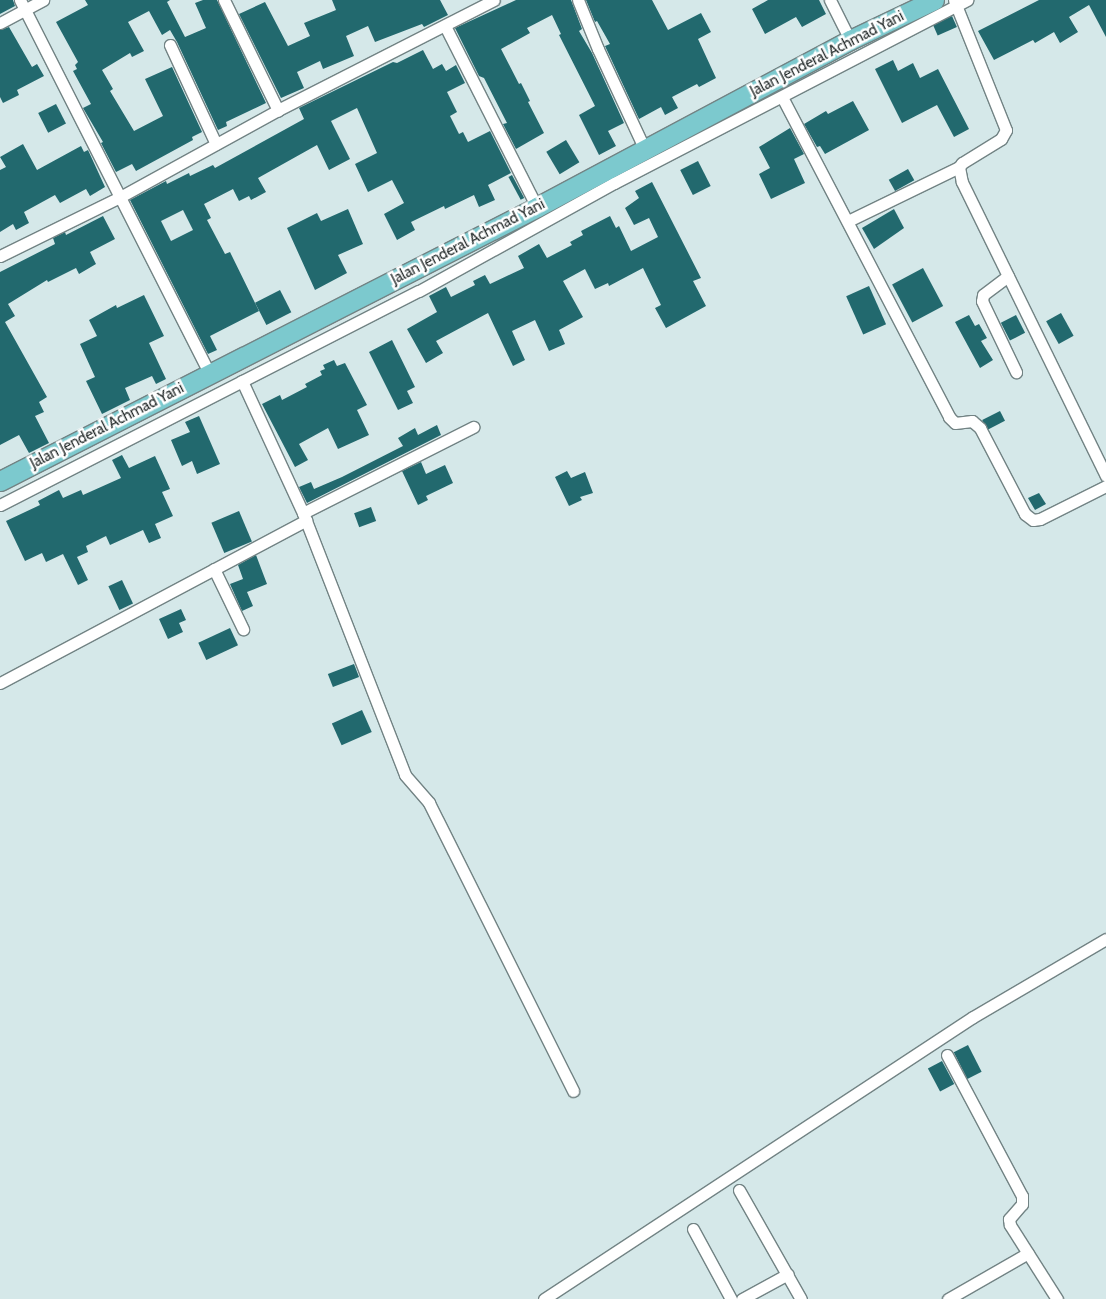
<!DOCTYPE html>
<style>
body{margin:0}
#map{position:relative;width:1106px;height:1299px;overflow:hidden;background:#d5e8e9;font-family:Cabin,sans-serif}
div>[style]{position:absolute}
.building>*{inset:0;background:#22696e;transform-origin:0 0}
.roads{filter:drop-shadow(1px 0 #728384) drop-shadow(-1px 0 #728384) drop-shadow(0 1px #728384) drop-shadow(0 -1px #728384)}
.street>*{height:11px;margin:-5.5px;padding:0 5.5px;transform-origin:5.5px;border-radius:5.5px;background:#fff}
.primary>*{height:19px;margin:-9.5px;padding:0 9.5px;transform-origin:9.5px;border-radius:9.5px;background:#7cc9ce}
span{translate:-50% -50%;white-space:nowrap;text-align:center;line-height:1.15;-webkit-text-stroke:5px #fff;paint-order:stroke}
.street-label{font-size:15px;color:#1f2626}
</style>
<div id="map">
<div class="building">
<div style="clip-path:polygon(0 0,13px 0,15px 6px,0 14px)"></div>
<div style="clip-path:polygon(85px 0,170px 0,167px 2px,185px 37px,206px 28px,195px 3px,203px 0,217px 0,266px 103px,226px 122px,227px 126px,218px 130px,177px 42px,170px 30px,162px 35px,149px 11px,128px 22px,144px 51px,132px 57px,130px 53px,102px 70px,113px 89px,110px 91px,134px 131px,163px 116px,145px 79px,172px 67px,202px 132px,192px 137px,193px 140px,136px 171px,132px 164px,116px 172px,101px 143px,103px 142px,83px 108px,91px 104px,73px 71px,77px 69px,75px 65px,78px 62px,56px 22px,88px 5px)"></div>
<div style="clip-path:polygon(332px 0,440px 0,448px 15px,424px 27px,422px 24px,375px 42px,368px 26px,346px 36px,354px 56px,323px 69px,320px 61px,297px 72px,304px 88px,281px 98px,239px 14px,265px 2px,288px 46px,310px 36px,304px 23px,336px 10px)"></div>
<div style="clip-path:polygon(516px 0,571px 0,582px 29px,579px 31px,592px 53px,624px 123px,608px 131px,616px 146px,599px 155px,579px 115px,595px 106px,559px 35px,561px 34px,552px 15px,527px 28px,530px 33px,501px 49px,519px 84px,521px 83px,530px 101px,528px 102px,544px 133px,516px 149px,503px 124px,507px 123px,484px 78px,479px 76px,455px 28px)"></div>
<div style="clip-path:polygon(586px 0,652px 0,668px 30px,701px 13px,711px 32px,698px 39px,716px 78px,699px 87px,697px 84px,672px 97px,678px 108px,665px 115px,661px 107px,639px 119px,605px 46px,610px 44px,597px 21px,595px 22px)"></div>
<div style="clip-path:polygon(768px 0,819px 0,826px 14px,802px 27px,796px 17px,765px 34px,752px 9px)"></div>
<div style="clip-path:polygon(1039px 0,1106px 0,1106px 37px,1089px 5px,1069px 17px,1078px 32px,1060px 43px,1054px 32px,1035px 43px,1033px 40px,994px 60px,978px 31px)"></div>
<div style="left:952px;top:16px;width:12px;height:21px;rotate:66deg"></div>
<div style="clip-path:polygon(9px 27px,32px 67px,37px 64px,44px 76px,17px 90px,19px 95px,3px 103px,0 97px,0 30px)"></div>
<div style="clip-path:polygon(evenodd,423px 50px,433px 69px,442px 64px,446px 71px,456px 65px,465px 83px,447px 92px,457px 112px,450px 116px,459px 134px,463px 132px,468px 142px,490px 131px,511px 173px,488px 185px,495px 200px,479px 207px,474px 195px,445px 209px,444px 206px,411px 222px,415px 230px,397px 240px,384px 214px,404px 203px,392px 180px,368px 192px,355px 164px,377px 153px,357px 108px,331px 121px,350px 159px,329px 170px,317px 145px,258px 178px,266px 192px,251px 200px,249px 196px,239px 201px,233px 189px,204px 204px,211px 218px,207px 220px,225px 254px,230px 252px,259px 311px,210px 336px,217px 350px,208px 354px,130px 200px,166px 181px,167px 184px,189px 173px,190px 176px,213px 165px,215px 168px,304px 119px,299px 108px,393px 62px,397px 63px,423px 50px,183px 210px,193px 230px,171px 241px,161px 221px,183px 210px)"></div>
<div style="clip-path:polygon(893px 60px,898px 71px,913px 63px,920px 78px,938px 69px,969px 129px,954px 137px,937px 105px,902px 123px,875px 69px)"></div>
<div style="clip-path:polygon(853px 101px,869px 130px,825px 154px,820px 146px,817px 147px,804px 124px,826px 111px,828px 114px)"></div>
<div style="left:56px;top:104px;width:22px;height:20px;rotate:63deg"></div>
<div style="clip-path:polygon(790px 128px,804px 154px,794px 159px,805px 183px,771px 199px,759px 174px,770px 168px,759px 147px)"></div>
<div style="left:566px;top:140px;width:26px;height:23px;rotate:59deg"></div>
<div style="clip-path:polygon(23px 144px,37px 170px,81px 146px,84px 152px,88px 150px,105px 187px,90px 196px,86px 189px,60px 203px,55px 195px,24px 212px,29px 223px,16px 230px,13px 224px,0 232px,0 170px,6px 167px,0 157px)"></div>
<div style="left:698px;top:161px;width:28px;height:20px;rotate:63deg"></div>
<div style="left:908px;top:169px;width:13px;height:22px;rotate:61deg"></div>
<div style="left:512px;top:175px;width:26px;height:4px;rotate:62deg"></div>
<div style="clip-path:polygon(652px 182px,701px 278px,693px 281px,706px 306px,666px 328px,655px 308px,661px 305px,643px 268px,609px 286px,608px 283px,595px 289px,585px 269px,563px 281px,583px 317px,559px 330px,565px 344px,549px 351px,535px 320px,512px 331px,525px 360px,513px 366px,488px 313px,436px 341px,443px 353px,426px 363px,407px 329px,437px 312px,429px 296px,446px 287px,451px 297px,475px 285px,473px 281px,485px 275px,490px 284px,524px 268px,518px 256px,539px 244px,547px 258px,572px 245px,570px 242px,583px 235px,581px 231px,610px 216px,616px 228px,619px 226px,631px 251px,658px 237px,649px 218px,634px 225px,625px 208px,639px 198px,635px 191px)"></div>
<div style="clip-path:polygon(348px 209px,363px 244px,338px 255px,347px 273px,315px 290px,287px 228px,317px 213px,321px 221px)"></div>
<div style="clip-path:polygon(894px 209px,904px 228px,874px 249px,862px 228px)"></div>
<div style="clip-path:polygon(103px 216px,115px 239px,90px 252px,96px 264px,79px 274px,76px 268px,48px 282px,47px 280px,8px 304px,15px 316px,5px 322px,47px 397px,39px 402px,44px 412px,35px 416px,49px 443px,29px 453px,19px 435px,0 445px,0 272px,55px 244px,53px 238px,65px 232px,66px 235px)"></div>
<div style="left:923px;top:268px;width:43px;height:35px;rotate:62deg"></div>
<div style="left:869px;top:286px;width:42px;height:25px;rotate:66deg"></div>
<div style="left:280px;top:290px;width:25px;height:28px;rotate:63deg"></div>
<div style="clip-path:polygon(144px 295px,164px 336px,149px 343px,166px 379px,156px 384px,152px 376px,125px 388px,130px 400px,102px 414px,86px 381px,95px 377px,80px 344px,97px 336px,89px 320px,116px 305px,117px 308px)"></div>
<div style="left:1061px;top:313px;width:26px;height:17px;rotate:61deg"></div>
<div style="clip-path:polygon(969px 315px,975px 326px,979px 324px,987px 338px,981px 341px,993px 360px,980px 368px,955px 322px)"></div>
<div style="left:1016px;top:315px;width:20px;height:17px;rotate:63deg"></div>
<div style="clip-path:polygon(392px 340px,415px 387px,407px 391px,413px 403px,398px 410px,369px 352px)"></div>
<div style="clip-path:polygon(334px 360px,337px 366px,345px 363px,367px 405px,357px 410px,369px 435px,338px 449px,328px 428px,299px 444px,308px 460px,295px 467px,262px 404px,280px 395px,282px 400px,307px 387px,305px 384px,322px 375px,320px 371px,325px 369px,323px 365px)"></div>
<div style="left:1000px;top:411px;width:11px;height:20px;rotate:63deg"></div>
<div style="clip-path:polygon(199px 416px,220px 464px,197px 474px,192px 461px,182px 466px,171px 440px,190px 432px,185px 422px)"></div>
<div style="clip-path:polygon(437px 425px,441px 435px,307px 503px,299px 487px,311px 482px,314px 489px,342px 477px,403px 446px,398px 438px,415px 428px,418px 435px)"></div>
<div style="clip-path:polygon(122px 455px,129px 468px,155px 456px,170px 489px,162px 492px,173px 516px,155px 524px,161px 538px,149px 543px,143px 530px,110px 545px,106px 536px,86px 546px,88px 552px,77px 557px,88px 580px,78px 585px,63px 554px,46px 562px,42px 553px,25px 561px,6px 521px,40px 505px,38px 501px,59px 490px,63px 498px,81px 490px,83px 495px,121px 478px,112px 460px)"></div>
<div style="clip-path:polygon(421px 462px,426px 474px,445px 465px,453px 483px,426px 496px,428px 500px,418px 505px,402px 471px)"></div>
<div style="clip-path:polygon(567px 471px,571px 478px,585px 472px,593px 493px,580px 497px,582px 500px,569px 506px,555px 477px)"></div>
<div style="clip-path:polygon(1039px 493px,1046px 504px,1035px 510px,1028px 498px)"></div>
<div style="left:371px;top:507px;width:15px;height:18px;rotate:70deg"></div>
<div style="left:239px;top:511px;width:33px;height:30px;rotate:67deg"></div>
<div style="clip-path:polygon(256px 555px,267px 584px,247px 592px,253px 606px,242px 611px,230px 584px,243px 579px,238px 565px)"></div>
<div style="left:122px;top:580px;width:26px;height:15px;rotate:65deg"></div>
<div style="clip-path:polygon(181px 609px,186px 620px,179px 623px,183px 632px,168px 639px,159px 619px)"></div>
<div style="left:230px;top:628px;width:19px;height:35px;rotate:65deg"></div>
<div style="left:354px;top:664px;width:14px;height:28px;rotate:69deg"></div>
<div style="left:362px;top:710px;width:24px;height:33px;rotate:66deg"></div>
<div style="left:968px;top:1045px;width:30px;height:16px;rotate:63deg"></div>
<div style="left:942px;top:1061px;width:26px;height:16px;rotate:62deg"></div>
</div>
<div class="roads">
<div class="street">
<div style="left:20px;top:0;width:418px;rotate:63.1deg"></div>
<div style="left:224px;top:0;width:123px;rotate:63.9deg"></div>
<div style="left:578px;top:0;width:53px;rotate:67.8deg"></div>
<div style="left:598px;top:49px;width:111px;rotate:65deg"></div>
<div style="left:830px;top:0;width:45px;rotate:63.4deg"></div>
<div style="left:954px;top:0;width:140px;rotate:68.2deg"></div>
<div style="left:1006px;top:130px;width:10px;rotate:119deg"></div>
<div style="left:1001px;top:139px;width:46px;rotate:148.4deg"></div>
<div style="left:962px;top:163px;width:5px;rotate:127deg"></div>
<div style="left:959px;top:167px;width:15px;rotate:79deg"></div>
<div style="left:962px;top:182px;width:327px;rotate:63.9deg"></div>
<div style="left:0;top:23px;width:49px;rotate:-28.1deg"></div>
<div style="left:445px;top:26px;width:203px;rotate:63.1deg"></div>
<div style="left:170px;top:45px;width:109px;rotate:65.1deg"></div>
<div style="left:782px;top:97px;width:361px;rotate:62.4deg"></div>
<div style="left:949px;top:417px;width:8px;rotate:45deg"></div>
<div style="left:955px;top:423px;width:17px;rotate:-7deg"></div>
<div style="left:972px;top:421px;width:11px;rotate:41deg"></div>
<div style="left:980px;top:428px;width:97px;rotate:62.4deg"></div>
<div style="left:1025px;top:514px;width:10px;rotate:37deg"></div>
<div style="left:1033px;top:520px;width:7px;rotate:-8deg"></div>
<div style="left:1040px;top:519px;width:74px;rotate:-26.6deg"></div>
<div style="left:848px;top:221px;width:123px;rotate:-25.9deg"></div>
<div style="left:0;top:256px;width:134px;rotate:-26.2deg"></div>
<div style="left:120px;top:197px;width:180px;rotate:-28.8deg"></div>
<div style="left:278px;top:110px;width:242px;rotate:-27deg"></div>
<div style="left:1008px;top:276px;width:31px;rotate:143deg"></div>
<div style="left:983px;top:295px;width:6px;rotate:99deg"></div>
<div style="left:982px;top:301px;width:79px;rotate:64.4deg"></div>
<div style="left:242px;top:381px;width:145px;rotate:65.2deg"></div>
<div style="left:303px;top:513px;width:281px;rotate:68.7deg"></div>
<div style="left:405px;top:775px;width:37px;rotate:49deg"></div>
<div style="left:429px;top:803px;width:322px;rotate:63.4deg"></div>
<div style="left:0;top:505px;width:470px;rotate:-27.1deg"></div>
<div style="left:419px;top:291px;width:223px;rotate:-29deg"></div>
<div style="left:614px;top:183px;width:398px;rotate:-27.4deg"></div>
<div style="left:303px;top:513px;width:191px;rotate:-26.8deg"></div>
<div style="left:214px;top:569px;width:67px;rotate:64.2deg"></div>
<div style="left:0;top:683px;width:347px;rotate:-28deg"></div>
<div style="left:947px;top:1055px;width:160px;rotate:62deg"></div>
<div style="left:1022px;top:1196px;width:8px;rotate:90deg"></div>
<div style="left:1022px;top:1204px;width:20px;rotate:131deg"></div>
<div style="left:1009px;top:1219px;width:6px;rotate:81deg"></div>
<div style="left:1010px;top:1225px;width:88px;rotate:57.6deg"></div>
<div style="left:739px;top:1190px;width:125px;rotate:60.4deg"></div>
<div style="left:693px;top:1229px;width:80px;rotate:61.5deg"></div>
<div style="left:544px;top:1299px;width:513px;rotate:-33.32deg"></div>
<div style="left:973px;top:1017px;width:154px;rotate:-30.4deg"></div>
<div style="left:742px;top:1299px;width:52px;rotate:-28.5deg"></div>
<div style="left:948px;top:1299px;width:92px;rotate:-29.9deg"></div>
</div>
<div class="primary">
<div style="left:0;top:481px;width:603px;rotate:-27.03deg"></div>
<div style="left:537px;top:207px;width:355px;rotate:-28.1deg"></div>
<div style="left:850px;top:40px;width:93px;rotate:-25.5deg"></div>
</div>
</div>
<div class="street-label">
<span style="left:827px;top:54px;rotate:-27deg">Jalan Jenderal Achmad Yani</span>
<span style="left:468px;top:242px;rotate:-27deg">Jalan Jenderal Achmad Yani</span>
<span style="left:107px;top:426px;rotate:-27deg">Jalan Jenderal Achmad Yani</span>
</div>
</div>
